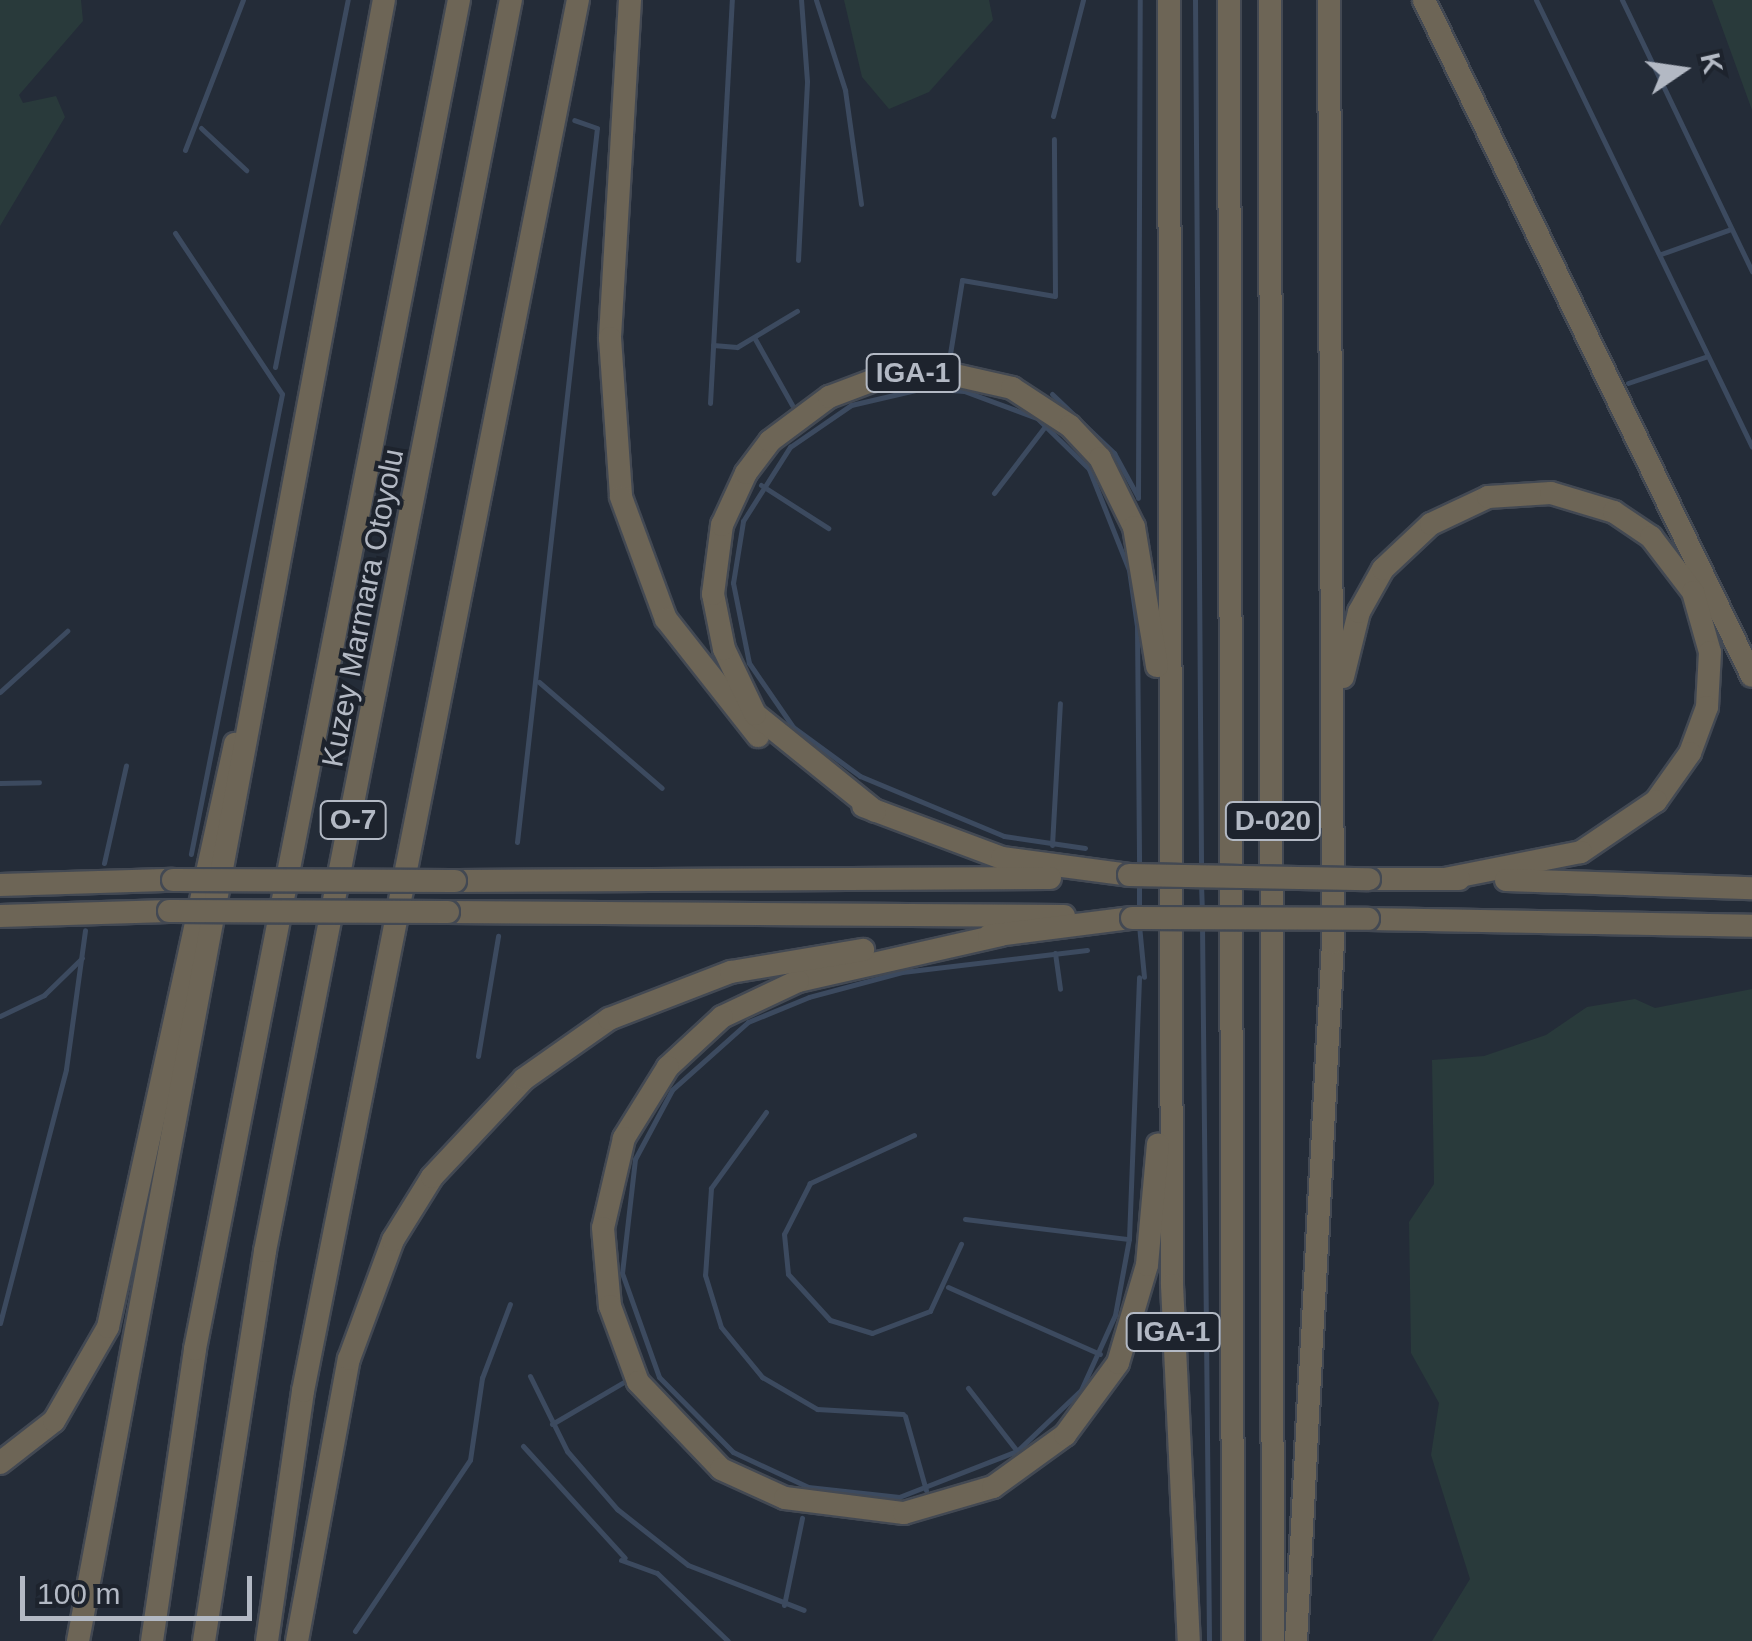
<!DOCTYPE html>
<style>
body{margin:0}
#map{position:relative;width:1752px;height:1641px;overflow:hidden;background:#242c38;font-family:Arial,sans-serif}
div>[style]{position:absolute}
.green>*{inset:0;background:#293a3b}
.stream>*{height:5px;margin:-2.5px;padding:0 2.5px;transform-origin:2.5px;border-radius:2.5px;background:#3c4a5f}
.roads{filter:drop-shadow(2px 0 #434953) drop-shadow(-2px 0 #434953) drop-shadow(0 2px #434953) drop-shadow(0 -2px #434953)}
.highway>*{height:22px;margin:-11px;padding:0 11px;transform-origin:11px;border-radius:11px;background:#6d6556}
.bridges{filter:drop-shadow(2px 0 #434953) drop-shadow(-2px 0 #434953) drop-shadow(0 2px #434953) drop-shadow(0 -2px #434953)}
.highway-bridge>*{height:22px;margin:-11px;padding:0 11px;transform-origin:11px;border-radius:11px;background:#6d6556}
span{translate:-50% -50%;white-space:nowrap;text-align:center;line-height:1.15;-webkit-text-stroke:8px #1d232d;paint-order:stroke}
.shield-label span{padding:2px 8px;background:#1d232d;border:2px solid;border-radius:8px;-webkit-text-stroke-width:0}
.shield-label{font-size:28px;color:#b3b9c4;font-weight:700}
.street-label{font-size:30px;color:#b3b9c4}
.north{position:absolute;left:1632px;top:20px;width:100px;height:100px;-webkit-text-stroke:8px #1d232d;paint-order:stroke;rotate:77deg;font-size:28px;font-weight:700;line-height:40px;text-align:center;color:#b3b9c4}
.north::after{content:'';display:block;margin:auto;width:35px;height:45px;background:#b3b9c4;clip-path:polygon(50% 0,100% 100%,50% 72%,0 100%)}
.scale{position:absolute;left:20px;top:1576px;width:232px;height:45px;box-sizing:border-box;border:5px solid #b3b9c4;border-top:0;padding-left:12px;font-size:30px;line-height:35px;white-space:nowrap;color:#b3b9c4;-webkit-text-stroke:8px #1d232d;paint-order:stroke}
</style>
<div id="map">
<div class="green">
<div style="clip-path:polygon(0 0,81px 0,83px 21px,19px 95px,23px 103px,56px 96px,65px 117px,0 226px)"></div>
<div style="clip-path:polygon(844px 0,989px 0,993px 20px,929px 92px,889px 109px,862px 77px)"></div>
<div style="clip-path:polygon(1712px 0,1752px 0,1752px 110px)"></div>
<div style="clip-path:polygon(1752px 989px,1752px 1641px,1432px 1641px,1470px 1579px,1431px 1455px,1439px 1403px,1411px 1353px,1409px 1222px,1434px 1184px,1432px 1060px,1484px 1056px,1546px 1035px,1587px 1007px,1635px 999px,1655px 1008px)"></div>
</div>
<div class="stream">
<div style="left:816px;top:0;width:95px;rotate:72.1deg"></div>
<div style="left:845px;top:90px;width:115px;rotate:82deg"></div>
<div style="left:1195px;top:0;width:868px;rotate:89.6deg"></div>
<div style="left:1536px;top:0;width:496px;rotate:64.2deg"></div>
<div style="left:1622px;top:0;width:301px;rotate:64.4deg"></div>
<div style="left:1053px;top:116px;width:120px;rotate:-75.5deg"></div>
<div style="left:201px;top:128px;width:62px;rotate:43deg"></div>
<div style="left:185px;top:150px;width:161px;rotate:-68.9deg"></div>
<div style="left:175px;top:233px;width:193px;rotate:56.4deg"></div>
<div style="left:282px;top:394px;width:469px;rotate:101.2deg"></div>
<div style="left:1661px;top:254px;width:74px;rotate:-19.7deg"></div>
<div style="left:798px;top:260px;width:179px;rotate:-87.1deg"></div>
<div style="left:807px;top:81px;width:81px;rotate:-94.2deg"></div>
<div style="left:755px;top:339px;width:76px;rotate:60.7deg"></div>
<div style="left:713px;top:345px;width:24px;rotate:5deg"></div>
<div style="left:737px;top:347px;width:70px;rotate:-31deg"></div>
<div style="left:949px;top:360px;width:81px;rotate:-80.8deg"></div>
<div style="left:962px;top:280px;width:94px;rotate:9.8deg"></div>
<div style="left:1055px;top:296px;width:157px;rotate:-90.4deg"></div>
<div style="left:275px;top:367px;width:374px;rotate:-78.8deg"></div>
<div style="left:1628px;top:383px;width:84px;rotate:-18.6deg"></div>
<div style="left:1052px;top:394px;width:86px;rotate:43.6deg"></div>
<div style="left:1114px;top:453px;width:50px;rotate:61.4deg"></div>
<div style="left:710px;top:403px;width:404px;rotate:-86.9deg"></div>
<div style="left:761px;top:485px;width:80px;rotate:32.7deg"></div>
<div style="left:994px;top:493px;width:86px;rotate:-52.6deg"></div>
<div style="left:1138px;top:498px;width:498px;rotate:-89.8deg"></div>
<div style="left:539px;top:682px;width:162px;rotate:40.8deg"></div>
<div style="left:0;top:692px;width:91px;rotate:-42.3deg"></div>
<div style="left:0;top:783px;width:39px;rotate:-1deg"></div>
<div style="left:517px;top:842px;width:718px;rotate:-83.61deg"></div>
<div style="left:597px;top:128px;width:24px;rotate:-161deg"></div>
<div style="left:1052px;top:845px;width:142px;rotate:-86.8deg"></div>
<div style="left:1085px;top:848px;width:82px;rotate:-171.6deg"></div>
<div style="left:1004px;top:836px;width:156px;rotate:-157.4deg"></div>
<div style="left:860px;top:776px;width:83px;rotate:-143.8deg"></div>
<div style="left:793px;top:727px;width:78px;rotate:-124.5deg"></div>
<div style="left:749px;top:663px;width:82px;rotate:-101.3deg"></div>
<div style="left:733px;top:583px;width:63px;rotate:-80.8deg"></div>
<div style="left:743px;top:521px;width:88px;rotate:-57.6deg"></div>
<div style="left:790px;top:447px;width:74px;rotate:-34.5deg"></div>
<div style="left:851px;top:405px;width:75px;rotate:-13.1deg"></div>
<div style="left:924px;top:388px;width:40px;rotate:4.3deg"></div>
<div style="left:964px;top:391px;width:78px;rotate:20.3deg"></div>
<div style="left:1037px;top:418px;width:73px;rotate:44.4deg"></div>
<div style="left:1089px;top:469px;width:109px;rotate:68.4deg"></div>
<div style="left:1129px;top:570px;width:57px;rotate:81.9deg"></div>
<div style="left:1137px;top:626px;width:243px;rotate:89.5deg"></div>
<div style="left:104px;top:863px;width:100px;rotate:-77.3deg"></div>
<div style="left:1201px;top:884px;width:29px;rotate:88deg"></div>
<div style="left:1139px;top:909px;width:29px;rotate:-90deg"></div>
<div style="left:1202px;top:924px;width:717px;rotate:89.44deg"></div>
<div style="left:1139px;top:925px;width:52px;rotate:84.5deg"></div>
<div style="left:1087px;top:950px;width:186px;rotate:173.2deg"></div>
<div style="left:902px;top:972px;width:96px;rotate:165deg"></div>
<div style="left:809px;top:997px;width:66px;rotate:157.7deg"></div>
<div style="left:748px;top:1022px;width:102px;rotate:138.2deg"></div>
<div style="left:672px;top:1090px;width:78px;rotate:118.2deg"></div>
<div style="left:635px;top:1159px;width:115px;rotate:96.5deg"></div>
<div style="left:622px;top:1273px;width:110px;rotate:70.4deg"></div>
<div style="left:659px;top:1377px;width:105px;rotate:45.4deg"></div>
<div style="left:733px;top:1452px;width:83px;rotate:25deg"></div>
<div style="left:808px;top:1487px;width:92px;rotate:6.3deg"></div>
<div style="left:899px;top:1497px;width:127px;rotate:-21.3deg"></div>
<div style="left:1017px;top:1451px;width:88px;rotate:-43.6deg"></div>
<div style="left:1081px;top:1390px;width:82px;rotate:-65.6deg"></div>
<div style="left:1115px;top:1315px;width:77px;rotate:-79.6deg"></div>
<div style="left:1129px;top:1239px;width:262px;rotate:-87.8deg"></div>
<div style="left:1055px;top:953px;width:36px;rotate:82deg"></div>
<div style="left:0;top:1016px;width:49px;rotate:-25.5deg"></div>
<div style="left:44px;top:995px;width:53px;rotate:-44.2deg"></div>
<div style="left:478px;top:1056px;width:122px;rotate:-80.5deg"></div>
<div style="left:766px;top:1112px;width:94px;rotate:125.9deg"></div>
<div style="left:711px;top:1188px;width:87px;rotate:93.9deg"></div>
<div style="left:705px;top:1275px;width:54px;rotate:72.9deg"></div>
<div style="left:721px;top:1327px;width:65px;rotate:50.6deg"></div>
<div style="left:762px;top:1377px;width:64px;rotate:30.2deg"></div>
<div style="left:817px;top:1409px;width:86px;rotate:3.3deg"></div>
<div style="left:914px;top:1135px;width:115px;rotate:155.2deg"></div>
<div style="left:810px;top:1183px;width:57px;rotate:117deg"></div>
<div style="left:784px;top:1234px;width:40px;rotate:84.3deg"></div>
<div style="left:788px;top:1274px;width:62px;rotate:47.6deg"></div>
<div style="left:830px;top:1320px;width:44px;rotate:17.2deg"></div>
<div style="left:872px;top:1333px;width:62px;rotate:-20.8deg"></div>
<div style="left:930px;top:1311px;width:74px;rotate:-65.2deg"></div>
<div style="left:965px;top:1219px;width:165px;rotate:7deg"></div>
<div style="left:948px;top:1287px;width:166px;rotate:23.8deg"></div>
<div style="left:0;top:1323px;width:262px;rotate:-75.4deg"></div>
<div style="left:66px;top:1069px;width:140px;rotate:-82.2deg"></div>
<div style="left:530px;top:1376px;width:84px;rotate:63.7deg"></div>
<div style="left:567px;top:1451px;width:77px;rotate:49.2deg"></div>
<div style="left:617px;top:1509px;width:90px;rotate:38.3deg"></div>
<div style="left:688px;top:1565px;width:124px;rotate:21.2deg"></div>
<div style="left:968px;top:1388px;width:80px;rotate:52.1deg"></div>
<div style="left:905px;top:1416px;width:77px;rotate:74.2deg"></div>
<div style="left:552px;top:1424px;width:83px;rotate:-30.3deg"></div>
<div style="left:523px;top:1446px;width:151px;rotate:47.7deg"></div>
<div style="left:621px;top:1560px;width:38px;rotate:20deg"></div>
<div style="left:657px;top:1573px;width:98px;rotate:43.8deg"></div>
<div style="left:784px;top:1605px;width:89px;rotate:-78.3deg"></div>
<div style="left:355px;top:1631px;width:206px;rotate:-56.1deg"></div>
<div style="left:470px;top:1460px;width:83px;rotate:-81.7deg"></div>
<div style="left:482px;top:1378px;width:79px;rotate:-69.3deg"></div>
</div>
<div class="roads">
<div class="highway">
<div style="left:630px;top:0;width:339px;rotate:93.4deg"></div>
<div style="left:610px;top:338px;width:159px;rotate:86deg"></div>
<div style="left:621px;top:497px;width:130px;rotate:69.8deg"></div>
<div style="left:666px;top:619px;width:149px;rotate:51.8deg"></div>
<div style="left:1169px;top:0;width:1285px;rotate:89.87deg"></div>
<div style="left:1172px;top:1285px;width:356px;rotate:87.3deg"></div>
<div style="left:1229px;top:0;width:1641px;rotate:89.86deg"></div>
<div style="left:1270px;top:0;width:1641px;rotate:89.9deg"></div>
<div style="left:1424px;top:0;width:751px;rotate:64.12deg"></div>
<div style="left:1343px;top:677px;width:67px;rotate:-76.2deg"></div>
<div style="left:1359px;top:612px;width:49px;rotate:-60.8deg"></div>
<div style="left:1383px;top:569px;width:66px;rotate:-43.2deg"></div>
<div style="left:1431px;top:524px;width:63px;rotate:-25.3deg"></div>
<div style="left:1488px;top:497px;width:63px;rotate:-3.6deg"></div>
<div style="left:1551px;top:493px;width:66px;rotate:16.8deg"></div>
<div style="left:1614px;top:512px;width:45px;rotate:34deg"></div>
<div style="left:1651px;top:537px;width:69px;rotate:52.6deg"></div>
<div style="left:1693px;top:592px;width:62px;rotate:74.2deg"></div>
<div style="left:1710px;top:652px;width:55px;rotate:93.1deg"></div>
<div style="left:1707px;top:707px;width:49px;rotate:110.3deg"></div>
<div style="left:1690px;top:753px;width:59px;rotate:125.3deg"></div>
<div style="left:1656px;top:801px;width:91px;rotate:145.8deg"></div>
<div style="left:1581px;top:852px;width:139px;rotate:168.8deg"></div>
<div style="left:863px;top:806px;width:148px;rotate:20.5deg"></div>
<div style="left:1002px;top:858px;width:128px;rotate:7.6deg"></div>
<div style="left:875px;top:811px;width:154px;rotate:-141.1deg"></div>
<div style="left:755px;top:714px;width:72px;rotate:-115.5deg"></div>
<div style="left:724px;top:649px;width:56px;rotate:-101.3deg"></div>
<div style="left:713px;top:594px;width:70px;rotate:-82.6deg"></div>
<div style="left:722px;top:525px;width:57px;rotate:-65.2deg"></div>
<div style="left:746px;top:473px;width:40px;rotate:-53deg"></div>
<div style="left:770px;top:441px;width:74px;rotate:-36.7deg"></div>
<div style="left:829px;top:397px;width:51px;rotate:-20.6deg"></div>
<div style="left:877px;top:379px;width:69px;rotate:-5deg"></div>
<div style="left:946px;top:373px;width:68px;rotate:12.8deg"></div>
<div style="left:1012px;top:388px;width:69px;rotate:33.2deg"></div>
<div style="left:1070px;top:426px;width:44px;rotate:46.8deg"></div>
<div style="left:1100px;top:458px;width:77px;rotate:63.8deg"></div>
<div style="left:1134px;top:527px;width:141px;rotate:80.6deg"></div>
<div style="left:1369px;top:879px;width:90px"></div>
<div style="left:1506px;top:880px;width:246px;rotate:1.9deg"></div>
<div style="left:455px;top:881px;width:595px;rotate:-0.29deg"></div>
<div style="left:0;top:885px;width:173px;rotate:-1.7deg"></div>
<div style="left:448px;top:912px;width:616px;rotate:0.37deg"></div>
<div style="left:0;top:916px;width:169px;rotate:-1.7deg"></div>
<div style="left:1368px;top:919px;width:384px;rotate:1deg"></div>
<div style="left:1001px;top:935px;width:208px;rotate:167.2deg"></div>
<div style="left:798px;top:981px;width:84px;rotate:154.7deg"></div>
<div style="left:722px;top:1017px;width:74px;rotate:137.2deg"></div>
<div style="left:668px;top:1067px;width:84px;rotate:121.8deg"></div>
<div style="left:624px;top:1138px;width:92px;rotate:103.1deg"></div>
<div style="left:603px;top:1228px;width:78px;rotate:84.9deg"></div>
<div style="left:610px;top:1306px;width:81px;rotate:69.8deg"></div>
<div style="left:638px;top:1382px;width:120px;rotate:46.3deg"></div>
<div style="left:721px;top:1469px;width:70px;rotate:24.4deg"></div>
<div style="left:785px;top:1498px;width:120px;rotate:7.2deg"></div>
<div style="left:904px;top:1513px;width:93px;rotate:-16.3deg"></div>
<div style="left:993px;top:1487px;width:89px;rotate:-35.8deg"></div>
<div style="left:1065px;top:1435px;width:89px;rotate:-53.6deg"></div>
<div style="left:1118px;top:1363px;width:102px;rotate:-73.5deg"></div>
<div style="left:1147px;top:1265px;width:121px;rotate:-84.8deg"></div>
<div style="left:989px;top:936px;width:144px;rotate:-7.2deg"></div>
<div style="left:0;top:1463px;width:68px;rotate:-37.9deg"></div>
<div style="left:54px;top:1421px;width:108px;rotate:-60.1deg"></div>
<div style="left:108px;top:1327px;width:597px;rotate:-77.71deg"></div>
<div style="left:78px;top:1641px;width:1669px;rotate:-79.44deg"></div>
<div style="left:152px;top:1641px;width:295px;rotate:-81.6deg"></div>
<div style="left:195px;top:1349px;width:1375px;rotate:-78.93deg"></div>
<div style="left:204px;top:1641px;width:395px;rotate:-81.1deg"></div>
<div style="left:265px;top:1251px;width:1275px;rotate:-78.88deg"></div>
<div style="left:267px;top:1641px;width:253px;rotate:-81.8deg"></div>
<div style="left:303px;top:1391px;width:1418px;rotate:-78.82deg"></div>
<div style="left:297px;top:1641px;width:287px;rotate:-79.6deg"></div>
<div style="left:349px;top:1359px;width:127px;rotate:-69.7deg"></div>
<div style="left:393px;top:1240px;width:74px;rotate:-58.2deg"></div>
<div style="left:432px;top:1177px;width:134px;rotate:-46.8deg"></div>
<div style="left:524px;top:1079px;width:104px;rotate:-35.2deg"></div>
<div style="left:609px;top:1019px;width:131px;rotate:-21.1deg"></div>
<div style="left:731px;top:972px;width:134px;rotate:-9.5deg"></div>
<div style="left:1296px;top:1641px;width:699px;rotate:-86.97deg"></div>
<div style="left:1333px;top:943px;width:943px;rotate:-90.24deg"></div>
</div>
</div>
<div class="bridges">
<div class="highway-bridge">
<div style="left:1129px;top:875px;width:240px;rotate:1deg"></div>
<div style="left:173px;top:880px;width:282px;rotate:0.2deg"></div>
<div style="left:169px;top:911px;width:279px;rotate:0.2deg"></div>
<div style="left:1132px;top:918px;width:236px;rotate:0.2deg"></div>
</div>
</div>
<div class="shield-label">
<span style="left:913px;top:373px">IGA-1</span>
<span style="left:353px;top:820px">O-7</span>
<span style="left:1273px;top:821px">D-020</span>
<span style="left:1173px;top:1332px">IGA-1</span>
</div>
<div class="street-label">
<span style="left:363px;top:608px;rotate:-79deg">Kuzey Marmara Otoyolu</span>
</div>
<div class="north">K</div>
<div class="scale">100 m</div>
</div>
